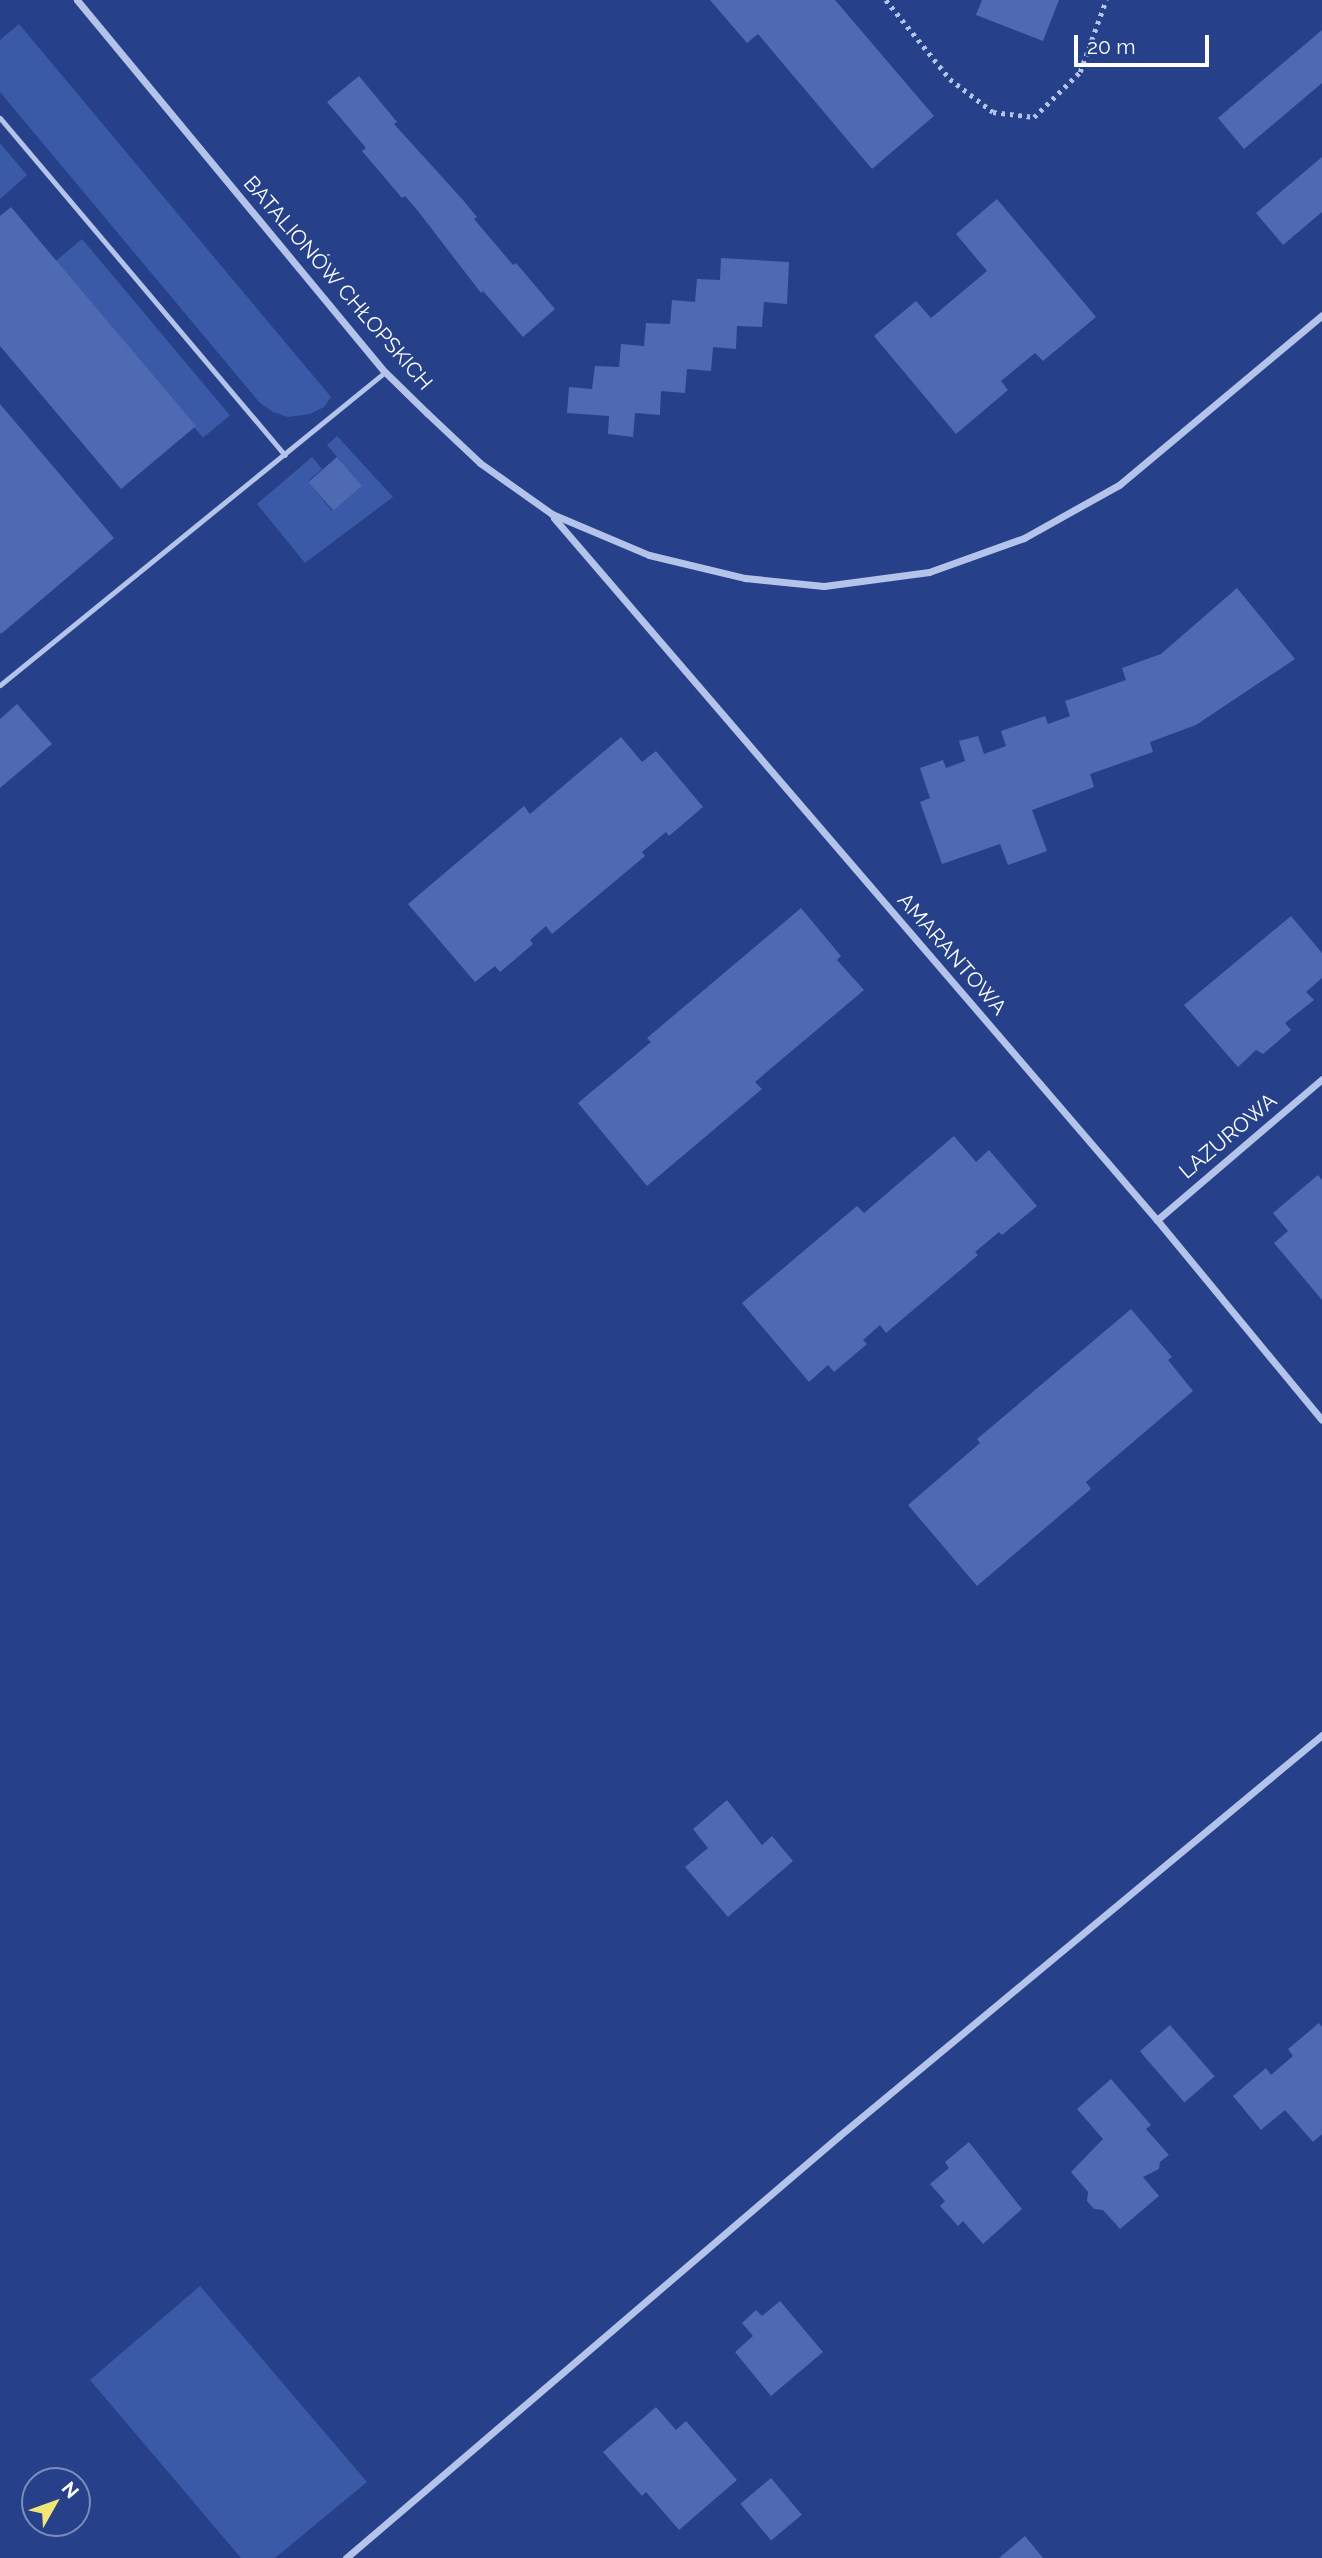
<!DOCTYPE html>
<meta charset="utf-8">
<style>
body{margin:0}
#map{position:relative;width:1322px;height:2558px;overflow:hidden;background:#26418a;font-family:Raleway,sans-serif}
div>[style]{position:absolute}
.green>*{inset:0;background:#3a5aa7;transform-origin:0 0}
.building>*{inset:0;background:#4e6ab2;transform-origin:0 0}
.path>*{height:4.5px;margin-top:-2.25px;transform-origin:0;background:repeating-linear-gradient(90deg,#b3c3ea 0 3.5px,transparent 0 8.5px)}
.lane>*{height:5px;margin:-2.5px;padding:0 2.5px;transform-origin:2.5px;border-radius:2.5px;background:#b3c3ea}
.street>*{height:7px;margin:-3.5px;padding:0 3.5px;transform-origin:3.5px;border-radius:3.5px;background:#b3c3ea}
span{translate:-50% -50%;white-space:nowrap;text-align:center;line-height:1.15;-webkit-text-stroke:6px #26418a;paint-order:stroke}
.street-label{font-size:21px;color:#fff}
.north{position:absolute;left:21px;top:2467px;width:70px;height:70px;box-sizing:border-box;background:#26418a;border:2px solid #7d8db9;border-radius:50%;rotate:50deg;font-size:19px;font-weight:700;line-height:28px;text-align:center;color:#fff}
.north::after{content:'';display:block;margin:auto;width:24px;height:32px;background:#f3e478;clip-path:polygon(50% 0,100% 100%,50% 72%,0 100%)}
.scale{position:absolute;left:1074px;top:35px;width:135px;height:32px;box-sizing:border-box;border:4px solid #fff;border-top:0;padding-left:9px;font-size:21px;line-height:24px;white-space:nowrap;color:#fff;-webkit-text-stroke:5px #26418a;paint-order:stroke}
</style>
<div id="map">
<div class="green">
<div style="clip-path:polygon(19px 24px,331px 397px,324px 407px,310px 414px,288px 417px,273px 412px,260px 403px,0 92px,0 40px)"></div>
<div style="clip-path:polygon(0 143px,27px 175px,0 199px)"></div>
<div style="left:82px;top:239px;width:230px;height:35px;rotate:50deg"></div>
<div style="clip-path:polygon(337px 436px,393px 497px,305px 563px,257px 504px,312px 457px,322px 469px,308px 481px,332px 511px,361px 485px,327px 445px)"></div>
<div style="clip-path:polygon(200px 2286px,367px 2482px,275px 2558px,241px 2558px,90px 2380px)"></div>
</div>
<div class="building">
<div style="clip-path:polygon(710px 0,835px 0,934px 116px,872px 169px,758px 34px,747px 43px)"></div>
<div style="clip-path:polygon(982px 0,1059px 0,1043px 41px,976px 15px)"></div>
<div style="clip-path:polygon(1322px 30px,1322px 83px,1244px 149px,1218px 118px)"></div>
<div style="clip-path:polygon(359px 76px,397px 122px,394px 124px,463px 200px,477px 217px,474px 219px,513px 265px,516px 263px,555px 309px,523px 337px,483px 291px,481px 293px,418px 211px,405px 196px,402px 198px,362px 151px,366px 148px,327px 102px)"></div>
<div style="clip-path:polygon(1322px 157px,1322px 212px,1283px 245px,1256px 213px)"></div>
<div style="clip-path:polygon(997px 199px,1096px 317px,1043px 361px,1035px 353px,1001px 381px,1008px 390px,956px 434px,874px 336px,916px 301px,931px 318px,987px 271px,956px 234px)"></div>
<div style="clip-path:polygon(11px 207px,196px 426px,121px 489px,0 346px,0 216px)"></div>
<div style="clip-path:polygon(721px 258px,789px 262px,787px 304px,764px 302px,762px 327px,737px 326px,736px 349px,713px 347px,711px 371px,687px 369px,685px 393px,661px 391px,660px 415px,635px 413px,633px 437px,608px 434px,609px 416px,567px 413px,569px 387px,592px 389px,595px 366px,619px 367px,621px 344px,644px 346px,646px 323px,670px 324px,672px 300px,695px 302px,697px 279px,720px 280px)"></div>
<div style="clip-path:polygon(0 404px,114px 538px,1px 634px,0 632px)"></div>
<div style="left:337px;top:457px;width:38px;height:38px;rotate:49deg"></div>
<div style="clip-path:polygon(1237px 588px,1295px 659px,1196px 725px,1150px 742px,1153px 752px,1090px 774px,1094px 787px,1032px 810px,1047px 851px,1008px 865px,1000px 844px,942px 864px,920px 802px,930px 798px,920px 768px,943px 760px,946px 768px,965px 761px,959px 741px,978px 736px,984px 754px,1006px 746px,1001px 731px,1045px 716px,1048px 724px,1070px 716px,1065px 701px,1126px 680px,1122px 668px,1161px 654px)"></div>
<div style="clip-path:polygon(17px 704px,52px 744px,0 788px,0 719px)"></div>
<div style="clip-path:polygon(621px 737px,642px 762px,656px 751px,703px 807px,669px 836px,666px 832px,642px 852px,645px 856px,552px 934px,546px 926px,530px 940px,533px 944px,500px 972px,495px 966px,475px 982px,408px 904px,524px 806px,530px 814px)"></div>
<div style="clip-path:polygon(801px 908px,841px 956px,837px 960px,864px 990px,755px 1082px,762px 1089px,647px 1186px,578px 1103px,651px 1042px,647px 1038px)"></div>
<div style="clip-path:polygon(1291px 916px,1322px 953px,1322px 978px,1306px 992px,1314px 1000px,1285px 1023px,1291px 1030px,1263px 1054px,1256px 1050px,1238px 1067px,1184px 1005px)"></div>
<div style="clip-path:polygon(954px 1136px,976px 1162px,989px 1150px,1037px 1206px,1002px 1235px,999px 1232px,975px 1252px,978px 1255px,886px 1333px,880px 1325px,863px 1340px,867px 1344px,834px 1372px,828px 1365px,809px 1382px,742px 1303px,857px 1206px,864px 1213px)"></div>
<div style="clip-path:polygon(1318px 1175px,1322px 1180px,1322px 1300px,1274px 1243px,1288px 1231px,1273px 1213px)"></div>
<div style="clip-path:polygon(1131px 1309px,1172px 1357px,1168px 1360px,1193px 1391px,1086px 1482px,1091px 1489px,977px 1586px,908px 1505px,980px 1443px,977px 1439px)"></div>
<div style="clip-path:polygon(727px 1800px,762px 1845px,772px 1836px,793px 1861px,728px 1917px,685px 1867px,708px 1848px,693px 1829px)"></div>
<div style="clip-path:polygon(1319px 2023px,1322px 2027px,1322px 2134px,1313px 2142px,1285px 2110px,1261px 2130px,1233px 2096px,1266px 2068px,1271px 2075px,1293px 2056px,1288px 2049px)"></div>
<div style="left:1170px;top:2025px;width:68px;height:40px;rotate:49deg"></div>
<div style="clip-path:polygon(1111px 2079px,1151px 2125px,1146px 2129px,1169px 2155px,1160px 2162px,1159px 2169px,1143px 2177px,1159px 2196px,1120px 2229px,1103px 2210px,1094px 2209px,1087px 2201px,1088px 2192px,1071px 2172px,1103px 2139px,1077px 2109px)"></div>
<div style="clip-path:polygon(969px 2142px,1022px 2209px,983px 2244px,963px 2221px,958px 2226px,940px 2206px,945px 2201px,930px 2184px,949px 2168px,945px 2162px)"></div>
<div style="clip-path:polygon(780px 2301px,823px 2352px,771px 2396px,735px 2352px,753px 2336px,742px 2323px,756px 2310px,762px 2316px)"></div>
<div style="clip-path:polygon(656px 2407px,676px 2430px,686px 2421px,737px 2480px,679px 2530px,646px 2492px,642px 2496px,603px 2452px)"></div>
<div style="left:771px;top:2478px;width:48px;height:40px;rotate:50deg"></div>
<div style="clip-path:polygon(1025px 2536px,1043px 2558px,999px 2558px)"></div>
</div>
<div class="path">
<div style="left:886px;top:0;width:102px;rotate:51deg"></div>
<div style="left:950px;top:79px;width:54px;rotate:37.5deg"></div>
<div style="left:993px;top:112px;width:41px;rotate:7deg"></div>
<div style="left:1034px;top:117px;width:64px;rotate:-44.4deg"></div>
<div style="left:1080px;top:72px;width:77px;rotate:-70.1deg"></div>
</div>
<div class="lane">
<div style="left:0;top:118px;width:441px;rotate:49.8deg"></div>
<div style="left:0;top:685px;width:496px;rotate:-39.1deg"></div>
</div>
<div class="street">
<div style="left:77px;top:0;width:483px;rotate:50.4deg"></div>
<div style="left:385px;top:372px;width:59px;rotate:44.3deg"></div>
<div style="left:427px;top:413px;width:73px;rotate:43.3deg"></div>
<div style="left:480px;top:463px;width:88px;rotate:35.3deg"></div>
<div style="left:552px;top:514px;width:105px;rotate:22.9deg"></div>
<div style="left:649px;top:555px;width:99px;rotate:13.5deg"></div>
<div style="left:745px;top:578px;width:79px;rotate:5.8deg"></div>
<div style="left:824px;top:586px;width:106px;rotate:-7.6deg"></div>
<div style="left:929px;top:572px;width:101px;rotate:-19.7deg"></div>
<div style="left:1024px;top:538px;width:109px;rotate:-29.2deg"></div>
<div style="left:1119px;top:485px;width:265px;rotate:-39.9deg"></div>
<div style="left:554px;top:518px;width:925px;rotate:49.34deg"></div>
<div style="left:1157px;top:1220px;width:259px;rotate:50.5deg"></div>
<div style="left:1157px;top:1220px;width:217px;rotate:-40.5deg"></div>
<div style="left:346px;top:2558px;width:649px;rotate:-40.56deg"></div>
<div style="left:839px;top:2136px;width:628px;rotate:-39.7deg"></div>
</div>
<div class="street-label">
<span style="left:338px;top:283px;rotate:49deg">BATALIONÓW CHŁOPSKICH</span>
<span style="left:952px;top:954px;rotate:49deg">AMARANTOWA</span>
<span style="left:1228px;top:1136px;rotate:-40deg">LAZUROWA</span>
</div>
<div class="north">N</div>
<div class="scale">20 m</div>
</div>
